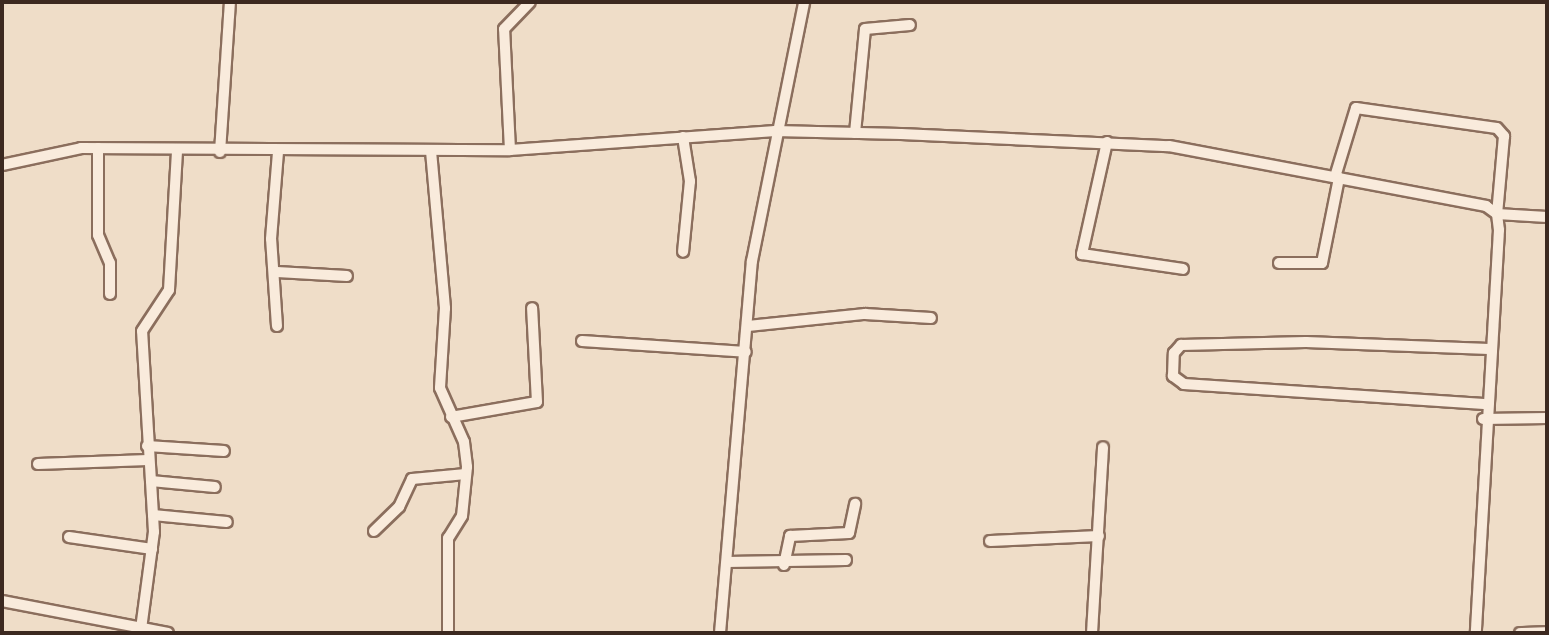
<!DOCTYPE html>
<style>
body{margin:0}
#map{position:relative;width:1549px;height:635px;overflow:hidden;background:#efddc8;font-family:"IBM Plex Serif",serif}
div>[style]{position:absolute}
.roads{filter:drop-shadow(2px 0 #8b6e5d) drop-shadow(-2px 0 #8b6e5d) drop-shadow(0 2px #8b6e5d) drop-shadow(0 -2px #8b6e5d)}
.minor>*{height:10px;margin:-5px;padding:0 5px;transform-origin:5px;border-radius:5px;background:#f9ebdc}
span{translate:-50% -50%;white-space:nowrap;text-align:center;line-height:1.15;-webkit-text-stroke:6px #f6e8d8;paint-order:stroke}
.frame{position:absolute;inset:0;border:4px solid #3c2920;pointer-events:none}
</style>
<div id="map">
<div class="roads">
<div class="minor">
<div style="left:855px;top:133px;width:104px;rotate:-84.5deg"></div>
<div style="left:865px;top:29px;width:45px;rotate:-5.1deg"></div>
<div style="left:683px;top:137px;width:45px;rotate:81deg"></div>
<div style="left:690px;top:181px;width:71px;rotate:95.6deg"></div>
<div style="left:1107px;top:142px;width:115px;rotate:102.6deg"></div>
<div style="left:1082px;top:254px;width:102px;rotate:8.4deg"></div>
<div style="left:98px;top:148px;width:87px;rotate:90deg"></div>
<div style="left:98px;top:235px;width:30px;rotate:67deg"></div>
<div style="left:110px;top:263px;width:31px;rotate:90deg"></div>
<div style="left:510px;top:150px;width:121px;rotate:-92.8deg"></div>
<div style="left:504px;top:29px;width:37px;rotate:-46deg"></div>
<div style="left:431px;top:151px;width:158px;rotate:84.9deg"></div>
<div style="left:445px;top:308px;width:80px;rotate:93.6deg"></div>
<div style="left:440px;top:388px;width:59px;rotate:66deg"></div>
<div style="left:464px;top:442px;width:25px;rotate:83deg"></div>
<div style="left:467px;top:467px;width:49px;rotate:95.8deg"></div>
<div style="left:462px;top:516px;width:26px;rotate:122deg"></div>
<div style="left:448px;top:538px;width:95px;rotate:90deg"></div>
<div style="left:220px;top:152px;width:150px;rotate:-86.2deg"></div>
<div style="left:2px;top:165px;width:81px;rotate:-12.1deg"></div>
<div style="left:81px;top:148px;width:429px;rotate:0.3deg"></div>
<div style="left:510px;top:150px;width:266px;rotate:-4.1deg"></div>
<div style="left:775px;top:131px;width:126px;rotate:1.4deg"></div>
<div style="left:901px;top:134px;width:268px;rotate:2.6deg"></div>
<div style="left:1169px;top:146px;width:323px;rotate:10.7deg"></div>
<div style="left:1486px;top:206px;width:14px;rotate:36deg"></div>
<div style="left:1497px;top:214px;width:16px;rotate:83deg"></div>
<div style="left:1499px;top:230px;width:404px;rotate:93.3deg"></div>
<div style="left:1335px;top:177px;width:72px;rotate:-73.1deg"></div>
<div style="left:1356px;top:108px;width:142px;rotate:8.1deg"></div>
<div style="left:1497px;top:128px;width:11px;rotate:49deg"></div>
<div style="left:1504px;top:136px;width:78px;rotate:95.1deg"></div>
<div style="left:1497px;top:214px;width:50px;rotate:3.4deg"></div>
<div style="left:1279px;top:263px;width:43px"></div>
<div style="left:1322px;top:263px;width:87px;rotate:-78.7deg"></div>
<div style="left:277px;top:272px;width:70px;rotate:3.3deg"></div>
<div style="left:277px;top:326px;width:87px;rotate:-93.9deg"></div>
<div style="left:271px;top:239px;width:87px;rotate:-85.4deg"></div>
<div style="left:748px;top:326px;width:118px;rotate:-5.9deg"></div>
<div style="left:865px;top:314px;width:66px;rotate:3.5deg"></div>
<div style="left:582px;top:341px;width:164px;rotate:3.8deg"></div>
<div style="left:1484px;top:404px;width:301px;rotate:-176.2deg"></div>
<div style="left:1184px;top:384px;width:14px;rotate:-144deg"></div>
<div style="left:1173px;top:376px;width:23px;rotate:-88deg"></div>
<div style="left:1174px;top:353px;width:11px;rotate:-49deg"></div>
<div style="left:1181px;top:345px;width:125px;rotate:-1.4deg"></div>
<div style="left:1306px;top:342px;width:183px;rotate:2.2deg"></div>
<div style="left:451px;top:417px;width:87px;rotate:-9.9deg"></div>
<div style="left:537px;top:402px;width:94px;rotate:-93deg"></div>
<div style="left:1483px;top:419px;width:64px;rotate:-0.9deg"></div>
<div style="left:147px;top:446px;width:77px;rotate:3.7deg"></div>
<div style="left:38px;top:464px;width:110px;rotate:-2.1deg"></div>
<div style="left:151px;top:481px;width:64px;rotate:5.4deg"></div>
<div style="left:153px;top:515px;width:74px;rotate:5.4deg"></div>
<div style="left:374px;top:531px;width:35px;rotate:-44deg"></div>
<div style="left:399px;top:507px;width:31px;rotate:-65deg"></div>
<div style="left:412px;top:479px;width:54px;rotate:-5.3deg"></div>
<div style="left:69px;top:537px;width:84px;rotate:8.2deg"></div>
<div style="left:990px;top:541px;width:109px;rotate:-2.6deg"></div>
<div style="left:727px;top:562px;width:119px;rotate:-1deg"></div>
<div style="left:784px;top:565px;width:30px;rotate:-78deg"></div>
<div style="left:790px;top:536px;width:59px;rotate:-2.9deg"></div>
<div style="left:849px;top:533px;width:30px;rotate:-78deg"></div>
<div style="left:2px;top:601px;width:169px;rotate:10.9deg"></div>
<div style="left:141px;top:629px;width:98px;rotate:-82.4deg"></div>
<div style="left:154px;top:532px;width:201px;rotate:-93.4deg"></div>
<div style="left:142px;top:331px;width:49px;rotate:-56.6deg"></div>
<div style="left:169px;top:290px;width:139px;rotate:-86.7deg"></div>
<div style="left:720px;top:633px;width:373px;rotate:-85.1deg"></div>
<div style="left:752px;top:261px;width:264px;rotate:-78.6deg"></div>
<div style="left:1092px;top:633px;width:186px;rotate:-86.6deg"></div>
<div style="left:1520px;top:633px;width:27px;rotate:-2deg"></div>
</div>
</div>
<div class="frame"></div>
</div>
